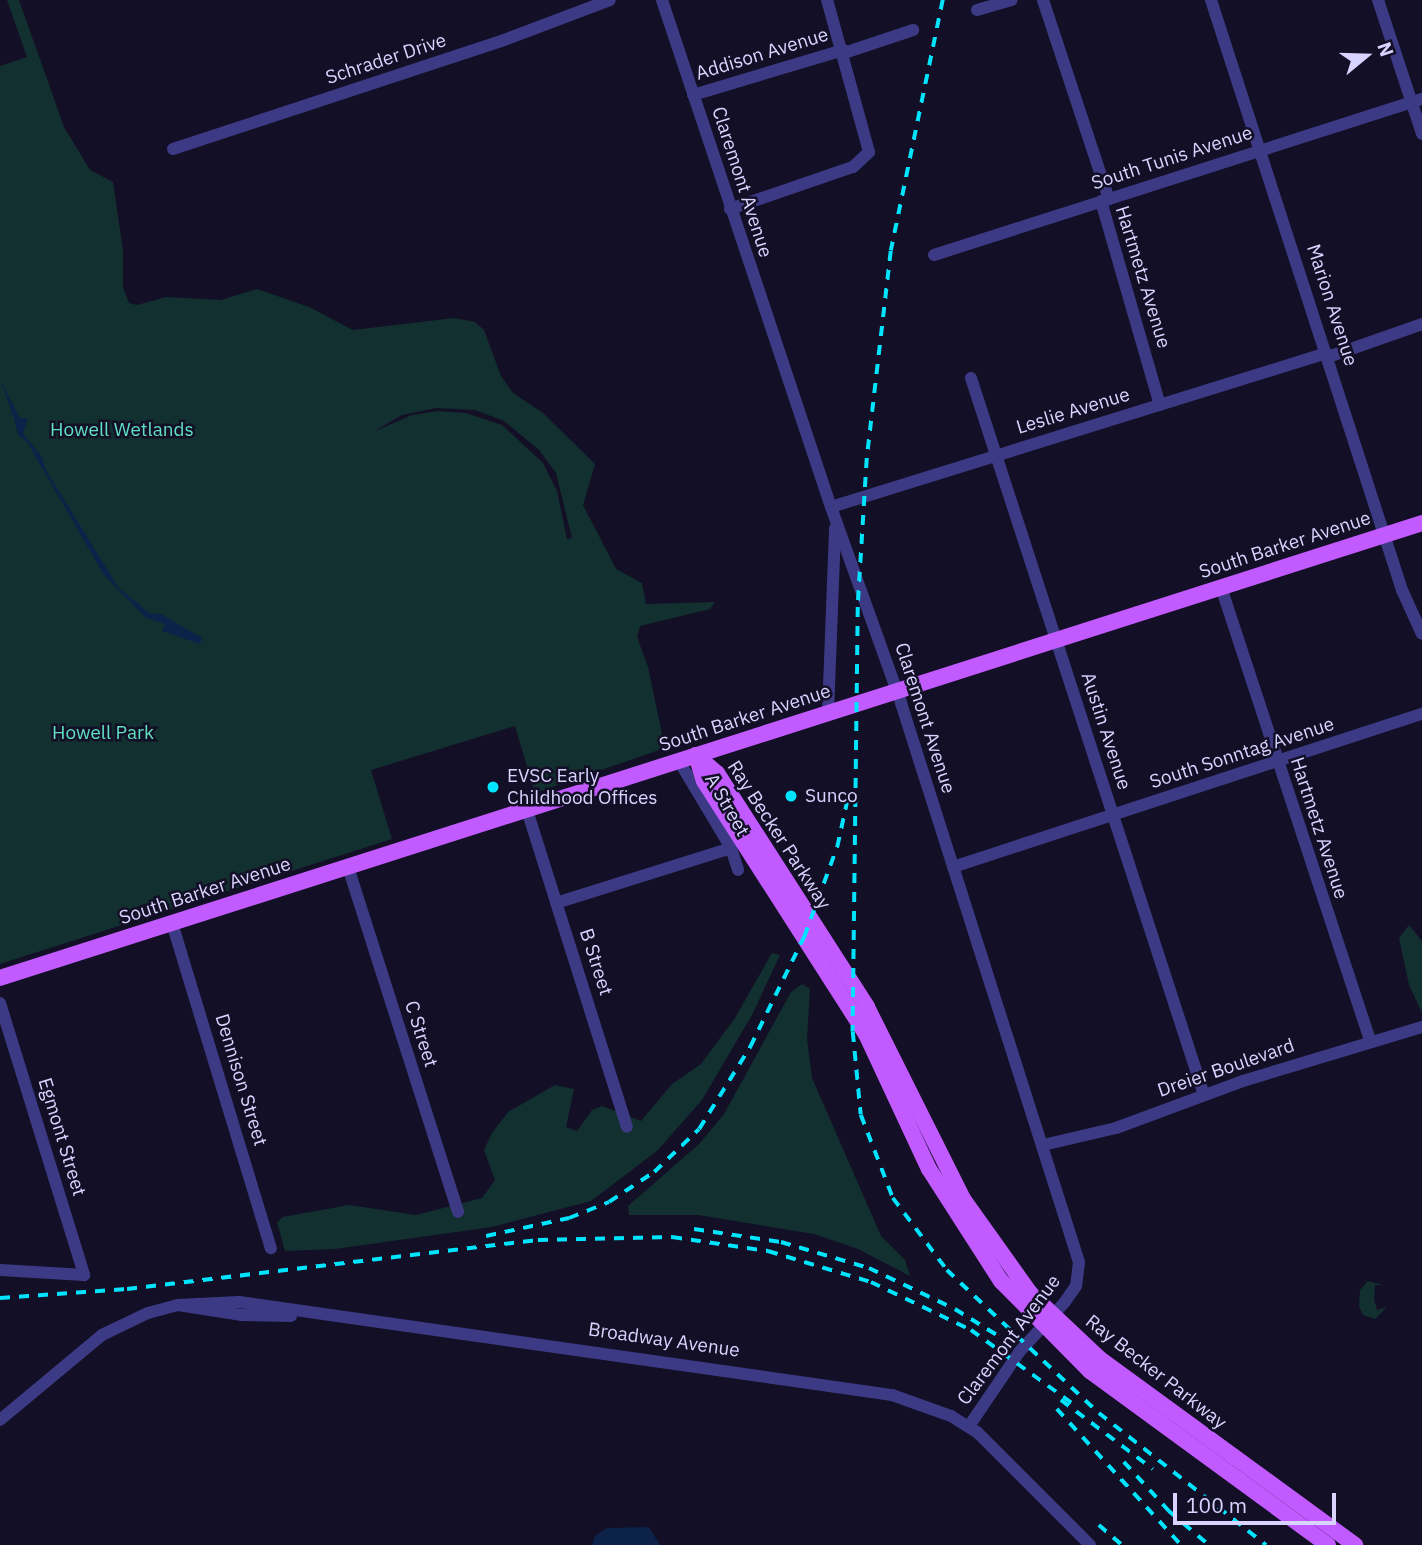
<!DOCTYPE html>
<style>
body{margin:0}
#map{position:relative;width:1422px;height:1545px;overflow:hidden;background:#130f26;font-family:"IBM Plex Sans",sans-serif}
div>[style]{position:absolute}
.green>*{inset:0;background:#12302f}
.water>*{inset:0;background:#0c2248}
.minor>*{height:12px;margin:-6px;padding:0 6px;transform-origin:6px;border-radius:6px;background:#3d3a85}
.major>*{height:16px;margin:-8px;padding:0 8px;transform-origin:8px;border-radius:8px;background:#c25bff}
.rail>*{height:3.5px;margin-top:-1.75px;transform-origin:0;background:repeating-linear-gradient(90deg,#00e5ff 0 10px,transparent 0 19px)}
.dots>*{width:19px;height:19px;translate:-50% -50%;box-sizing:border-box;border:4px solid #130f26;border-radius:50%}
span{translate:-50% -50%;white-space:nowrap;text-align:center;line-height:1.15;-webkit-text-stroke:5px #130f26;paint-order:stroke}
.street-label{font-size:19px;color:#d9d4ff}
.park-label{font-size:19px;color:#5fe0c0}
.poi-label{font-size:19px;color:#d9d4ff}
.left{translate:0 -50%;text-align:left}
.north{position:absolute;left:1331px;top:21px;width:70px;height:70px;-webkit-text-stroke:5px #130f26;paint-order:stroke;rotate:71deg;font-size:19px;font-weight:700;line-height:28px;text-align:center;color:#d9d4ff}
.north::after{content:'';display:block;margin:auto;width:24px;height:32px;background:#d9d4ff;clip-path:polygon(50% 0,100% 100%,50% 72%,0 100%)}
.scale{position:absolute;left:1173px;top:1493px;width:163px;height:32px;box-sizing:border-box;border:4px solid #d9d4ff;border-top:0;padding-left:9px;font-size:21px;line-height:24px;white-space:nowrap;color:#d9d4ff;-webkit-text-stroke:5px #130f26;paint-order:stroke}
</style>
<div id="map">
<div class="green">
<div style="clip-path:polygon(evenodd,7px 0,19px 0,64px 127px,90px 170px,113px 182px,123px 251px,123px 287px,129px 303px,137px 305px,166px 297px,221px 300px,257px 289px,309px 307px,353px 330px,454px 318px,475px 322px,484px 330px,501px 376px,513px 393px,543px 413px,595px 464px,583px 505px,616px 569px,642px 583px,646px 604px,715px 602px,710px 609px,640px 626px,637px 637px,648px 667px,665px 748px,535px 793px,515px 726px,371px 770px,392px 839px,0 964px,0 66px,27px 57px,7px 0,436px 408px,475px 410px,504px 421px,539px 450px,556px 473px,572px 538px,567px 539px,557px 491px,543px 463px,502px 425px,466px 413px,438px 411px,412px 415px,373px 432px,402px 415px,436px 408px)"></div>
<div style="clip-path:polygon(1409px 925px,1422px 941px,1422px 1013px,1409px 985px,1399px 938px)"></div>
<div style="clip-path:polygon(772px 953px,780px 955px,752px 1015px,702px 1100px,657px 1151px,591px 1201px,492px 1227px,335px 1249px,285px 1251px,277px 1222px,283px 1217px,349px 1205px,416px 1215px,482px 1198px,495px 1180px,484px 1150px,492px 1133px,508px 1112px,555px 1085px,574px 1089px,566px 1127px,577px 1131px,592px 1110px,602px 1106px,641px 1121px,672px 1084px,701px 1064px,735px 1018px)"></div>
<div style="clip-path:polygon(802px 984px,810px 989px,807px 1039px,812px 1078px,881px 1236px,905px 1260px,910px 1276px,858px 1249px,814px 1234px,698px 1215px,629px 1215px,628px 1206px,699px 1144px,724px 1114px,791px 992px)"></div>
<div style="clip-path:polygon(1368px 1281px,1383px 1285px,1375px 1285px,1374px 1299px,1377px 1310px,1387px 1307px,1375px 1319px,1363px 1315px,1359px 1306px,1360px 1290px)"></div>
</div>
<div class="water">
<div style="clip-path:polygon(0 380px,20px 418px,28px 419px,23px 434px,41px 455px,46px 470px,118px 587px,149px 613px,161px 614px,202px 638px,200px 644px,162px 631px,165px 624px,146px 618px,104px 575px,27px 442px,18px 435px,13px 414px,6px 416px,12px 412px)"></div>
<div style="clip-path:polygon(649px 1527px,660px 1545px,592px 1545px,595px 1536px,607px 1528px)"></div>
</div>
<div class="minor">
<div style="left:662px;top:0;width:534px;rotate:71.57deg"></div>
<div style="left:831px;top:507px;width:208px;rotate:70.3deg"></div>
<div style="left:901px;top:703px;width:587px;rotate:72.34deg"></div>
<div style="left:1079px;top:1262px;width:24px;rotate:97deg"></div>
<div style="left:1076px;top:1286px;width:19px;rotate:125deg"></div>
<div style="left:1065px;top:1302px;width:67px;rotate:132.6deg"></div>
<div style="left:1020px;top:1351px;width:91px;rotate:124.2deg"></div>
<div style="left:1043px;top:0;width:210px;rotate:71.7deg"></div>
<div style="left:1211px;top:0;width:620px;rotate:72.06deg"></div>
<div style="left:1402px;top:590px;width:48px;rotate:65.6deg"></div>
<div style="left:1378px;top:0;width:141px;rotate:71.8deg"></div>
<div style="left:977px;top:10px;width:36px;rotate:-16deg"></div>
<div style="left:844px;top:53px;width:73px;rotate:-18.4deg"></div>
<div style="left:693px;top:95px;width:157px;rotate:-16.7deg"></div>
<div style="left:173px;top:149px;width:348px;rotate:-18.2deg"></div>
<div style="left:504px;top:40px;width:113px;rotate:-20.7deg"></div>
<div style="left:1101px;top:201px;width:212px;rotate:73.9deg"></div>
<div style="left:730px;top:209px;width:130px;rotate:-18.9deg"></div>
<div style="left:853px;top:167px;width:22px;rotate:-43deg"></div>
<div style="left:869px;top:152px;width:158px;rotate:-105.4deg"></div>
<div style="left:934px;top:255px;width:512px;rotate:-17.73deg"></div>
<div style="left:1328px;top:357px;width:100px;rotate:-19.3deg"></div>
<div style="left:971px;top:378px;width:754px;rotate:72deg"></div>
<div style="left:831px;top:507px;width:519px;rotate:-17.25deg"></div>
<div style="left:1221px;top:587px;width:477px;rotate:71.8deg"></div>
<div style="left:828px;top:713px;width:185px;rotate:-87.8deg"></div>
<div style="left:679px;top:761px;width:101px;rotate:59.1deg"></div>
<div style="left:731px;top:848px;width:23px;rotate:72deg"></div>
<div style="left:527px;top:810px;width:332px;rotate:72.5deg"></div>
<div style="left:348px;top:867px;width:362px;rotate:72.3deg"></div>
<div style="left:953px;top:867px;width:493px;rotate:-18.1deg"></div>
<div style="left:556px;top:903px;width:183px;rotate:-17.4deg"></div>
<div style="left:172px;top:923px;width:340px;rotate:73.1deg"></div>
<div style="left:0;top:1003px;width:285px;rotate:72.8deg"></div>
<div style="left:84px;top:1275px;width:84px;rotate:-176.6deg"></div>
<div style="left:1043px;top:1145px;width:75px;rotate:-13.1deg"></div>
<div style="left:1116px;top:1128px;width:135px;rotate:-20.3deg"></div>
<div style="left:1243px;top:1081px;width:187px;rotate:-16.8deg"></div>
<div style="left:178px;top:1305px;width:61px;rotate:-2.8deg"></div>
<div style="left:239px;top:1302px;width:660px;rotate:8.11deg"></div>
<div style="left:892px;top:1395px;width:63px;rotate:19.6deg"></div>
<div style="left:951px;top:1416px;width:31px;rotate:32deg"></div>
<div style="left:977px;top:1432px;width:160px;rotate:45deg"></div>
<div style="left:0;top:1420px;width:133px;rotate:-39.8deg"></div>
<div style="left:102px;top:1335px;width:51px;rotate:-25.6deg"></div>
<div style="left:148px;top:1313px;width:31px;rotate:-15deg"></div>
<div style="left:178px;top:1305px;width:65px;rotate:8.9deg"></div>
<div style="left:242px;top:1315px;width:49px;rotate:1.2deg"></div>
</div>
<div class="major">
<div style="left:696px;top:755px;width:28px;rotate:41deg"></div>
<div style="left:717px;top:773px;width:278px;rotate:57.3deg"></div>
<div style="left:867px;top:1007px;width:215px;rotate:63.4deg"></div>
<div style="left:963px;top:1199px;width:115px;rotate:54.5deg"></div>
<div style="left:1030px;top:1293px;width:96px;rotate:43.3deg"></div>
<div style="left:1100px;top:1359px;width:316px;rotate:36.1deg"></div>
<div style="left:696px;top:755px;width:27px;rotate:73deg"></div>
<div style="left:704px;top:781px;width:300px;rotate:57.4deg"></div>
<div style="left:866px;top:1034px;width:149px;rotate:65deg"></div>
<div style="left:929px;top:1169px;width:133px;rotate:57.3deg"></div>
<div style="left:1001px;top:1281px;width:127px;rotate:45.3deg"></div>
<div style="left:1090px;top:1371px;width:295px;rotate:36.2deg"></div>
<div style="left:0;top:978px;width:1493px;rotate:-17.74deg"></div>
</div>
<div class="rail">
<div style="left:943px;top:0;width:256px;rotate:101.7deg"></div>
<div style="left:891px;top:251px;width:208px;rotate:96.6deg"></div>
<div style="left:867px;top:458px;width:149px;rotate:93.5deg"></div>
<div style="left:858px;top:607px;width:425px;rotate:90.7deg"></div>
<div style="left:853px;top:1032px;width:83px;rotate:84.5deg"></div>
<div style="left:861px;top:1115px;width:89px;rotate:68.9deg"></div>
<div style="left:893px;top:1198px;width:90px;rotate:53.1deg"></div>
<div style="left:947px;top:1270px;width:209px;rotate:43.3deg"></div>
<div style="left:1099px;top:1413px;width:213px;rotate:38.3deg"></div>
<div style="left:694px;top:1229px;width:88px;rotate:8.5deg"></div>
<div style="left:781px;top:1242px;width:92px;rotate:16.5deg"></div>
<div style="left:869px;top:1268px;width:95px;rotate:25.5deg"></div>
<div style="left:955px;top:1309px;width:68px;rotate:31.8deg"></div>
<div style="left:486px;top:1236px;width:85px;rotate:-12.2deg"></div>
<div style="left:569px;top:1218px;width:43px;rotate:-21.8deg"></div>
<div style="left:609px;top:1202px;width:54px;rotate:-33.7deg"></div>
<div style="left:654px;top:1172px;width:62px;rotate:-43.7deg"></div>
<div style="left:699px;top:1129px;width:97px;rotate:-58.1deg"></div>
<div style="left:750px;top:1047px;width:123px;rotate:-63.9deg"></div>
<div style="left:804px;top:937px;width:96px;rotate:-69.9deg"></div>
<div style="left:837px;top:847px;width:56px;rotate:-77.7deg"></div>
<div style="left:0;top:1298px;width:127px;rotate:-4.1deg"></div>
<div style="left:127px;top:1289px;width:414px;rotate:-6.8deg"></div>
<div style="left:538px;top:1240px;width:134px;rotate:-1.3deg"></div>
<div style="left:672px;top:1237px;width:97px;rotate:8.3deg"></div>
<div style="left:768px;top:1251px;width:108px;rotate:16.8deg"></div>
<div style="left:871px;top:1282px;width:111px;rotate:25.6deg"></div>
<div style="left:971px;top:1330px;width:125px;rotate:35.9deg"></div>
<div style="left:1061px;top:1400px;width:115px;rotate:36.9deg"></div>
<div style="left:1057px;top:1409px;width:184px;rotate:47.6deg"></div>
<div style="left:1124px;top:1462px;width:67px;rotate:47.4deg"></div>
<div style="left:1169px;top:1511px;width:52px;rotate:40.4deg"></div>
<div style="left:1099px;top:1525px;width:30px;rotate:41deg"></div>
</div>
<div class="dots">
<div style="left:493px;top:787px;background:#00e5ff"></div>
<div style="left:791px;top:796px;background:#00e5ff"></div>
</div>
<div class="street-label">
<span style="left:762px;top:54px;rotate:-17deg">Addison Avenue</span>
<span style="left:386px;top:59px;rotate:-18deg">Schrader Drive</span>
<span style="left:1172px;top:158px;rotate:-18deg">South Tunis Avenue</span>
<span style="left:742px;top:182px;rotate:72deg">Claremont Avenue</span>
<span style="left:1143px;top:277px;rotate:73deg">Hartmetz Avenue</span>
<span style="left:1332px;top:305px;rotate:72deg">Marion Avenue</span>
<span style="left:1073px;top:411px;rotate:-17deg">Leslie Avenue</span>
<span style="left:1285px;top:545px;rotate:-18deg">South Barker Avenue</span>
<span style="left:745px;top:718px;rotate:-18deg">South Barker Avenue</span>
<span style="left:925px;top:718px;rotate:72deg">Claremont Avenue</span>
<span style="left:1106px;top:731px;rotate:72deg">Austin Avenue</span>
<span style="left:1242px;top:753px;rotate:-18deg">South Sonntag Avenue</span>
<span style="left:727px;top:805px;rotate:60deg">A Street</span>
<span style="left:1319px;top:828px;rotate:72deg">Hartmetz Avenue</span>
<span style="left:779px;top:835px;rotate:57deg">Ray Becker Parkway</span>
<span style="left:205px;top:891px;rotate:-18deg">South Barker Avenue</span>
<span style="left:596px;top:962px;rotate:72deg">B Street</span>
<span style="left:421px;top:1034px;rotate:72deg">C Street</span>
<span style="left:1226px;top:1068px;rotate:-19deg">Dreier Boulevard</span>
<span style="left:241px;top:1080px;rotate:73deg">Dennison Street</span>
<span style="left:62px;top:1137px;rotate:73deg">Egmont Street</span>
<span style="left:664px;top:1340px;rotate:8deg">Broadway Avenue</span>
<span style="left:1009px;top:1340px;rotate:-53deg">Claremont Avenue</span>
<span style="left:1156px;top:1372px;rotate:38deg">Ray Becker Parkway</span>
</div>
<div class="park-label">
<span style="left:122px;top:430px">Howell Wetlands</span>
<span style="left:103px;top:733px">Howell Park</span>
</div>
<div class="poi-label">
<span class="left" style="left:507px;top:787px">EVSC Early<br>Childhood Offices</span>
<span class="left" style="left:805px;top:796px">Sunco</span>
</div>
<div class="north">N</div>
<div class="scale">100 m</div>
</div>
